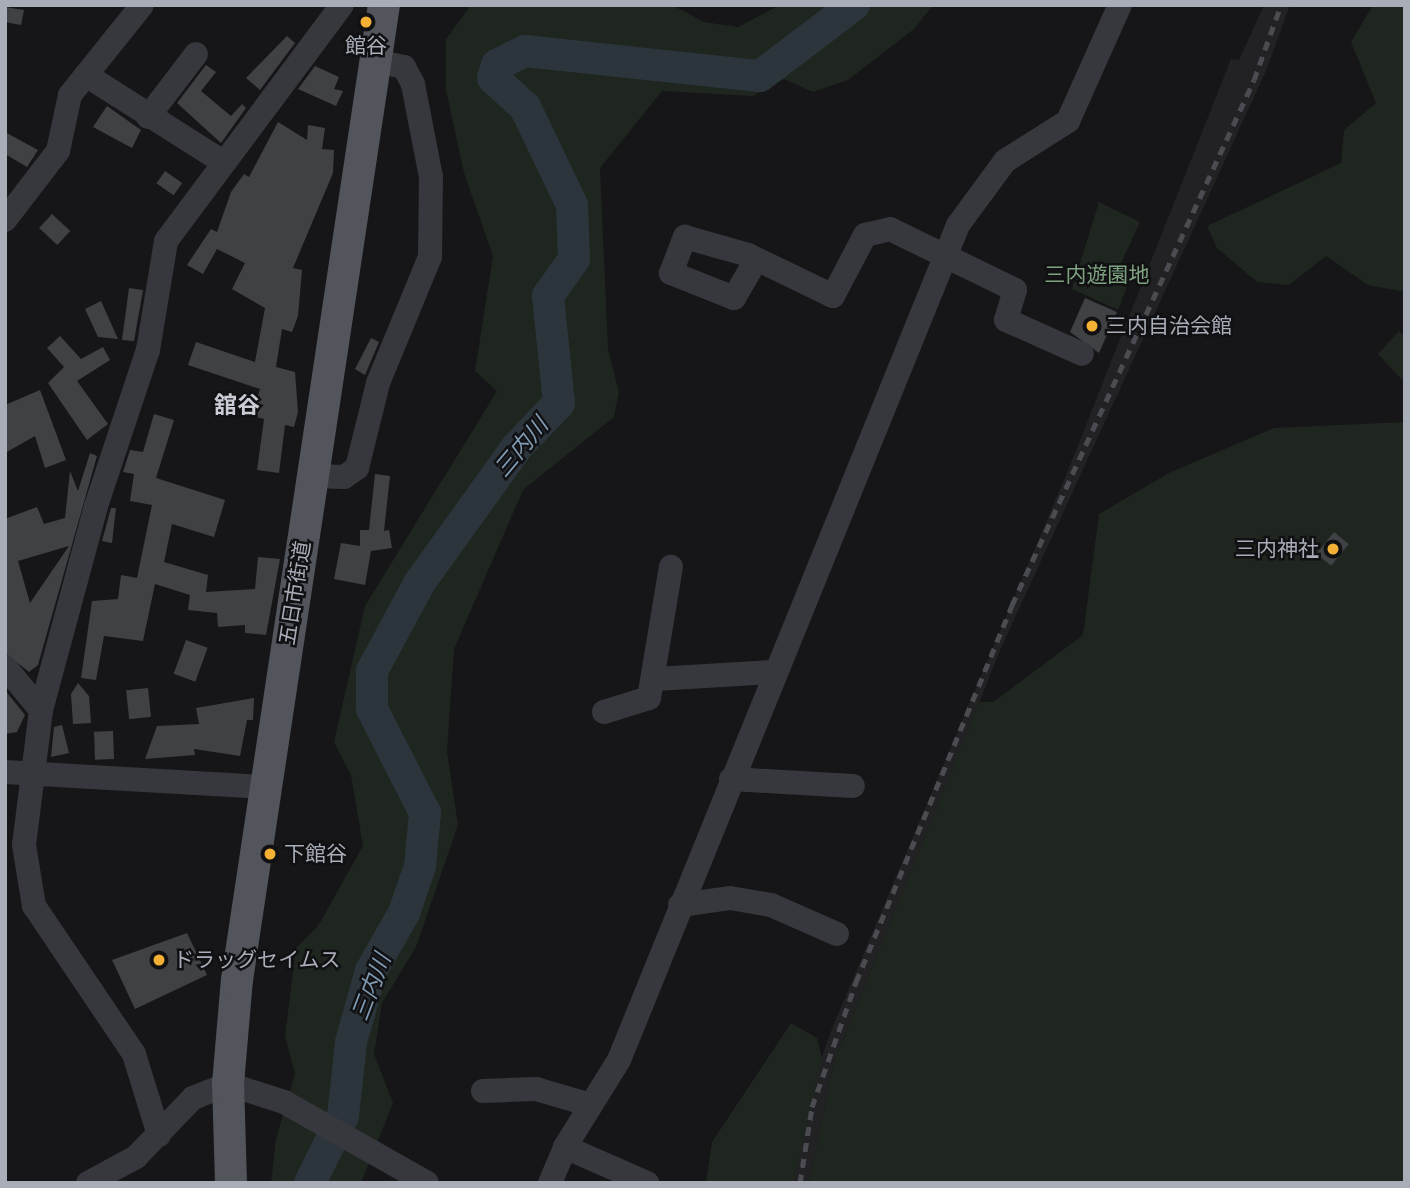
<!DOCTYPE html>
<meta charset="utf-8">
<style>
body{margin:0}
#map{position:relative;width:1410px;height:1188px;overflow:hidden;background:#161618;font-family:"Fira Sans Condensed","Noto Sans JP",sans-serif}
div>[style]{position:absolute}
.built>*{inset:0;background:#222225}
.green>*{inset:0;background:#1e261f}
.river>*{height:32px;margin:-16px;padding:0 16px;transform-origin:16px;border-radius:16px;background:#2c353c}
.building>*{inset:0;background:#404145;transform-origin:0 0}
.minor>*{height:24px;margin:-12px;padding:0 12px;transform-origin:12px;border-radius:12px;background:#37383d}
.major>*{height:32px;margin:-16px;padding:0 16px;transform-origin:16px;border-radius:16px;background:#53555c}
.rail>*{height:5px;margin-top:-2.5px;transform-origin:0;background:repeating-linear-gradient(90deg,#4a4c52 0 9px,transparent 0 16px)}
.dots>*{width:19px;height:19px;translate:-50% -50%;box-sizing:border-box;border:4px solid #111113;border-radius:50%}
span{translate:-50% -50%;white-space:nowrap;text-align:center;line-height:1.15;-webkit-text-stroke:5px #111113;paint-order:stroke}
.poi-label{font-size:21px;color:#a8adb8}
.left{translate:0 -50%;text-align:left}
.right{translate:-100% -50%;text-align:right}
.park-label{font-size:21px;color:#7fa381}
.street-label{font-size:21px;color:#a8adb8}
.neighbourhood-label{font-size:23px;color:#c9ccd4;font-weight:700}
.water-label{font-size:23px;color:#7f9bb3;font-style:italic}
.frame{position:absolute;inset:0;border:7px solid #a8adb8;pointer-events:none}
</style>
<div id="map">
<div class="built">
<div style="clip-path:polygon(1264px 5px,1290px 5px,1266px 71px,1001px 648px,833px 1065px,809px 1183px,794px 1183px,811px 1087px,833px 1026px,1069px 468px,1231px 59px,1239px 60px)"></div>
</div>
<div class="green">
<div style="clip-path:polygon(471px 5px,672px 5px,704px 22px,738px 27px,780px 5px,933px 5px,914px 29px,848px 80px,813px 92px,784px 79px,753px 96px,662px 91px,600px 168px,608px 349px,619px 392px,614px 417px,523px 490px,454px 649px,447px 751px,458px 825px,416px 947px,382px 1003px,374px 1054px,393px 1103px,361px 1183px,271px 1183px,276px 1139px,295px 1074px,285px 1036px,296px 948px,318px 926px,363px 846px,351px 775px,334px 742px,365px 606px,497px 391px,475px 371px,493px 256px,464px 173px,446px 90px,446px 39px)"></div>
<div style="clip-path:polygon(1373px 5px,1405px 5px,1405px 292px,1368px 285px,1326px 256px,1289px 285px,1257px 282px,1217px 248px,1207px 226px,1341px 163px,1344px 130px,1376px 103px,1351px 42px)"></div>
<div style="clip-path:polygon(1099px 202px,1140px 222px,1118px 270px,1131px 276px,1118px 310px,1072px 289px)"></div>
<div style="clip-path:polygon(1399px 331px,1405px 336px,1405px 383px,1378px 354px)"></div>
<div style="clip-path:polygon(1405px 422px,1405px 1183px,809px 1183px,833px 1065px,979px 702px,993px 702px,1083px 635px,1099px 514px,1169px 473px,1274px 428px)"></div>
<div style="clip-path:polygon(791px 1023px,817px 1038px,822px 1058px,794px 1183px,706px 1183px,712px 1142px)"></div>
</div>
<div class="river">
<div style="left:310px;top:1183px;width:75px;rotate:-63.8deg"></div>
<div style="left:343px;top:1116px;width:74px;rotate:-83.8deg"></div>
<div style="left:351px;top:1042px;width:74px;rotate:-74.3deg"></div>
<div style="left:371px;top:971px;width:67px;rotate:-60.4deg"></div>
<div style="left:404px;top:913px;width:50px;rotate:-71.2deg"></div>
<div style="left:420px;top:866px;width:53px;rotate:-84.6deg"></div>
<div style="left:425px;top:813px;width:117px;rotate:-117deg"></div>
<div style="left:372px;top:709px;width:38px;rotate:-90deg"></div>
<div style="left:372px;top:671px;width:101px;rotate:-61.7deg"></div>
<div style="left:420px;top:582px;width:166px;rotate:-54.3deg"></div>
<div style="left:517px;top:447px;width:61px;rotate:-46.3deg"></div>
<div style="left:559px;top:403px;width:108px;rotate:-95.9deg"></div>
<div style="left:548px;top:296px;width:45px;rotate:-54.9deg"></div>
<div style="left:574px;top:259px;width:54px;rotate:-92.1deg"></div>
<div style="left:572px;top:205px;width:109px;rotate:-115.6deg"></div>
<div style="left:525px;top:107px;width:43px;rotate:-137.8deg"></div>
<div style="left:493px;top:78px;width:14px;rotate:-73deg"></div>
<div style="left:497px;top:65px;width:31px;rotate:-27deg"></div>
<div style="left:525px;top:51px;width:236px;rotate:6.1deg"></div>
<div style="left:760px;top:76px;width:118px;rotate:-37.1deg"></div>
</div>
<div class="building">
<div style="clip-path:polygon(5px 7px,24px 10px,21px 25px,5px 22px)"></div>
<div style="clip-path:polygon(287px 36px,295px 43px,260px 90px,246px 78px)"></div>
<div style="clip-path:polygon(206px 65px,216px 72px,201px 91px,231px 116px,242px 104px,246px 108px,221px 143px,177px 103px)"></div>
<div style="clip-path:polygon(315px 66px,339px 77px,334px 89px,343px 91px,336px 106px,298px 89px)"></div>
<div style="clip-path:polygon(107px 106px,141px 130px,132px 148px,93px 127px)"></div>
<div style="clip-path:polygon(278px 122px,307px 140px,308px 125px,325px 128px,322px 149px,334px 150px,333px 173px,293px 268px,302px 270px,298px 316px,292px 332px,282px 329px,276px 367px,295px 372px,298px 412px,294px 427px,285px 425px,279px 473px,257px 470px,264px 419px,252px 416px,260px 389px,188px 365px,196px 342px,255px 362px,265px 308px,232px 289px,245px 263px,217px 249px,203px 274px,187px 265px,211px 229px,217px 232px,231px 192px,244px 174px,249px 177px)"></div>
<div style="clip-path:polygon(5px 132px,38px 150px,27px 167px,5px 154px)"></div>
<div style="left:165px;top:171px;width:21px;height:15px;rotate:35deg"></div>
<div style="left:52px;top:214px;width:25px;height:19px;rotate:43deg"></div>
<div style="clip-path:polygon(129px 288px,143px 290px,134px 341px,122px 340px)"></div>
<div style="clip-path:polygon(1085px 298px,1117px 312px,1099px 353px,1070px 332px)"></div>
<div style="clip-path:polygon(101px 301px,118px 339px,98px 337px,85px 309px)"></div>
<div style="clip-path:polygon(60px 336px,81px 359px,103px 347px,110px 360px,77px 381px,108px 424px,87px 440px,48px 383px,64px 367px,47px 348px)"></div>
<div style="clip-path:polygon(371px 338px,379px 342px,365px 375px,355px 369px)"></div>
<div style="clip-path:polygon(40px 390px,66px 460px,45px 468px,35px 436px,5px 453px,5px 405px)"></div>
<div style="clip-path:polygon(154px 414px,174px 420px,156px 478px,225px 500px,214px 537px,172px 524px,164px 562px,208px 575px,206px 592px,255px 589px,258px 557px,280px 559px,266px 635px,245px 633px,245px 625px,218px 627px,217px 613px,188px 610px,190px 595px,155px 584px,143px 641px,104px 636px,96px 680px,81px 678px,92px 601px,118px 599px,121px 575px,137px 578px,152px 505px,130px 501px,134px 474px,123px 472px,130px 450px,143px 452px)"></div>
<div style="clip-path:polygon(evenodd,90px 453px,97px 456px,38px 665px,29px 672px,5px 653px,5px 519px,37px 507px,44px 524px,65px 518px,70px 471px,78px 491px,90px 453px,69px 546px,30px 603px,18px 561px,69px 546px)"></div>
<div style="clip-path:polygon(375px 474px,390px 476px,384px 531px,389px 530px,392px 548px,371px 551px,365px 585px,334px 579px,341px 543px,360px 546px,360px 530px,369px 530px)"></div>
<div style="clip-path:polygon(111px 508px,116px 508px,112px 543px,102px 541px)"></div>
<div style="left:1334px;top:532px;width:19px;height:28px;rotate:39deg"></div>
<div style="left:186px;top:640px;width:23px;height:36px;rotate:20deg"></div>
<div style="clip-path:polygon(78px 683px,89px 696px,91px 723px,73px 724px,71px 694px)"></div>
<div style="left:148px;top:688px;width:29px;height:22px;rotate:84deg"></div>
<div style="clip-path:polygon(5px 690px,25px 715px,17px 732px,5px 734px)"></div>
<div style="clip-path:polygon(254px 698px,253px 720px,247px 720px,240px 756px,194px 749px,195px 755px,145px 759px,157px 726px,199px 724px,196px 708px)"></div>
<div style="clip-path:polygon(62px 725px,69px 753px,51px 757px,54px 727px)"></div>
<div style="left:113px;top:731px;width:28px;height:19px;rotate:88deg"></div>
<div style="clip-path:polygon(187px 933px,207px 975px,135px 1009px,112px 960px)"></div>
</div>
<div class="minor">
<div style="left:86px;top:75px;width:162px;rotate:32.4deg"></div>
<div style="left:148px;top:117px;width:79px;rotate:-52.7deg"></div>
<div style="left:5px;top:220px;width:87px;rotate:-52.5deg"></div>
<div style="left:58px;top:151px;width:57px;rotate:-77.9deg"></div>
<div style="left:70px;top:95px;width:115px;rotate:-51.3deg"></div>
<div style="left:756px;top:260px;width:44px;rotate:120.1deg"></div>
<div style="left:734px;top:298px;width:68px;rotate:-158.4deg"></div>
<div style="left:671px;top:273px;width:39px;rotate:-69deg"></div>
<div style="left:685px;top:237px;width:66px;rotate:15.9deg"></div>
<div style="left:748px;top:255px;width:94px;rotate:25.8deg"></div>
<div style="left:833px;top:296px;width:69px;rotate:-62.3deg"></div>
<div style="left:865px;top:235px;width:26px;rotate:-13deg"></div>
<div style="left:890px;top:229px;width:139px;rotate:26deg"></div>
<div style="left:1015px;top:290px;width:31px;rotate:107deg"></div>
<div style="left:1006px;top:320px;width:83px;rotate:24.1deg"></div>
<div style="left:313px;top:476px;width:31px;rotate:2deg"></div>
<div style="left:344px;top:477px;width:16px;rotate:-35deg"></div>
<div style="left:357px;top:468px;width:88px;rotate:-76.1deg"></div>
<div style="left:378px;top:383px;width:136px;rotate:-67.6deg"></div>
<div style="left:430px;top:257px;width:80px;rotate:-89.3deg"></div>
<div style="left:431px;top:177px;width:95px;rotate:-101deg"></div>
<div style="left:413px;top:84px;width:19px;rotate:-118deg"></div>
<div style="left:404px;top:67px;width:29px;rotate:-168deg"></div>
<div style="left:5px;top:667px;width:56px;rotate:50.1deg"></div>
<div style="left:655px;top:679px;width:119px;rotate:-3.4deg"></div>
<div style="left:604px;top:712px;width:47px;rotate:-17.3deg"></div>
<div style="left:649px;top:698px;width:133px;rotate:-80.5deg"></div>
<div style="left:5px;top:772px;width:261px;rotate:3.3deg"></div>
<div style="left:731px;top:779px;width:122px;rotate:3.3deg"></div>
<div style="left:680px;top:905px;width:50px;rotate:-8deg"></div>
<div style="left:730px;top:898px;width:42px;rotate:9.7deg"></div>
<div style="left:771px;top:905px;width:72px;rotate:23.7deg"></div>
<div style="left:483px;top:1091px;width:53px;rotate:-2.2deg"></div>
<div style="left:536px;top:1089px;width:57px;rotate:16.2deg"></div>
<div style="left:159px;top:1135px;width:85px;rotate:-107.2deg"></div>
<div style="left:134px;top:1054px;width:179px;rotate:-124deg"></div>
<div style="left:34px;top:906px;width:62px;rotate:-99.3deg"></div>
<div style="left:24px;top:845px;width:136px;rotate:-82.8deg"></div>
<div style="left:41px;top:710px;width:211px;rotate:-74.9deg"></div>
<div style="left:96px;top:506px;width:164px;rotate:-71.6deg"></div>
<div style="left:148px;top:350px;width:110px;rotate:-80.6deg"></div>
<div style="left:166px;top:241px;width:294px;rotate:-53.3deg"></div>
<div style="left:565px;top:1147px;width:90px;rotate:23.7deg"></div>
<div style="left:88px;top:1183px;width:55px;rotate:-28.4deg"></div>
<div style="left:136px;top:1157px;width:82px;rotate:-46deg"></div>
<div style="left:193px;top:1098px;width:38px;rotate:-22deg"></div>
<div style="left:228px;top:1084px;width:59px;rotate:17.8deg"></div>
<div style="left:284px;top:1102px;width:164px;rotate:29.5deg"></div>
<div style="left:550px;top:1183px;width:39px;rotate:-67deg"></div>
<div style="left:565px;top:1147px;width:102px;rotate:-58.2deg"></div>
<div style="left:619px;top:1060px;width:901px;rotate:-67.9deg"></div>
<div style="left:958px;top:225px;width:79px;rotate:-53.7deg"></div>
<div style="left:1005px;top:161px;width:75px;rotate:-32.4deg"></div>
<div style="left:1068px;top:121px;width:127px;rotate:-65.9deg"></div>
</div>
<div class="major">
<div style="left:231px;top:1183px;width:99px;rotate:-91.7deg"></div>
<div style="left:228px;top:1084px;width:104px;rotate:-85.1deg"></div>
<div style="left:237px;top:980px;width:986px;rotate:-81.43deg"></div>
</div>
<div class="rail">
<div style="left:800px;top:1183px;width:77px;rotate:-81deg"></div>
<div style="left:812px;top:1107px;width:133px;rotate:-70.6deg"></div>
<div style="left:856px;top:982px;width:408px;rotate:-67.5deg"></div>
<div style="left:1012px;top:605px;width:578px;rotate:-65.25deg"></div>
<div style="left:1254px;top:80px;width:80px;rotate:-70.2deg"></div>
</div>
<div class="dots">
<div style="left:366px;top:22px;background:#f2b134"></div>
<div style="left:1092px;top:326px;background:#f2b134"></div>
<div style="left:1333px;top:549px;background:#f2b134"></div>
<div style="left:270px;top:854px;background:#f2b134"></div>
<div style="left:159px;top:960px;background:#f2b134"></div>
</div>
<div class="poi-label">
<span style="left:366px;top:46px">館谷</span>
<span class="left" style="left:1106px;top:326px">三内自治会館</span>
<span class="right" style="left:1319px;top:549px">三内神社</span>
<span class="left" style="left:284px;top:854px">下館谷</span>
<span class="left" style="left:173px;top:960px">ドラッグセイムス</span>
</div>
<div class="park-label">
<span style="left:1097px;top:275px">三内遊園地</span>
</div>
<div class="street-label">
<span style="left:295px;top:593px;rotate:-81deg">五日市街道</span>
</div>
<div class="neighbourhood-label">
<span style="left:237px;top:405px">舘谷</span>
</div>
<div class="water-label">
<span style="left:521px;top:447px;rotate:-50deg">三内川</span>
<span style="left:371px;top:987px;rotate:-69deg">三内川</span>
</div>
<div class="frame"></div>
</div>
